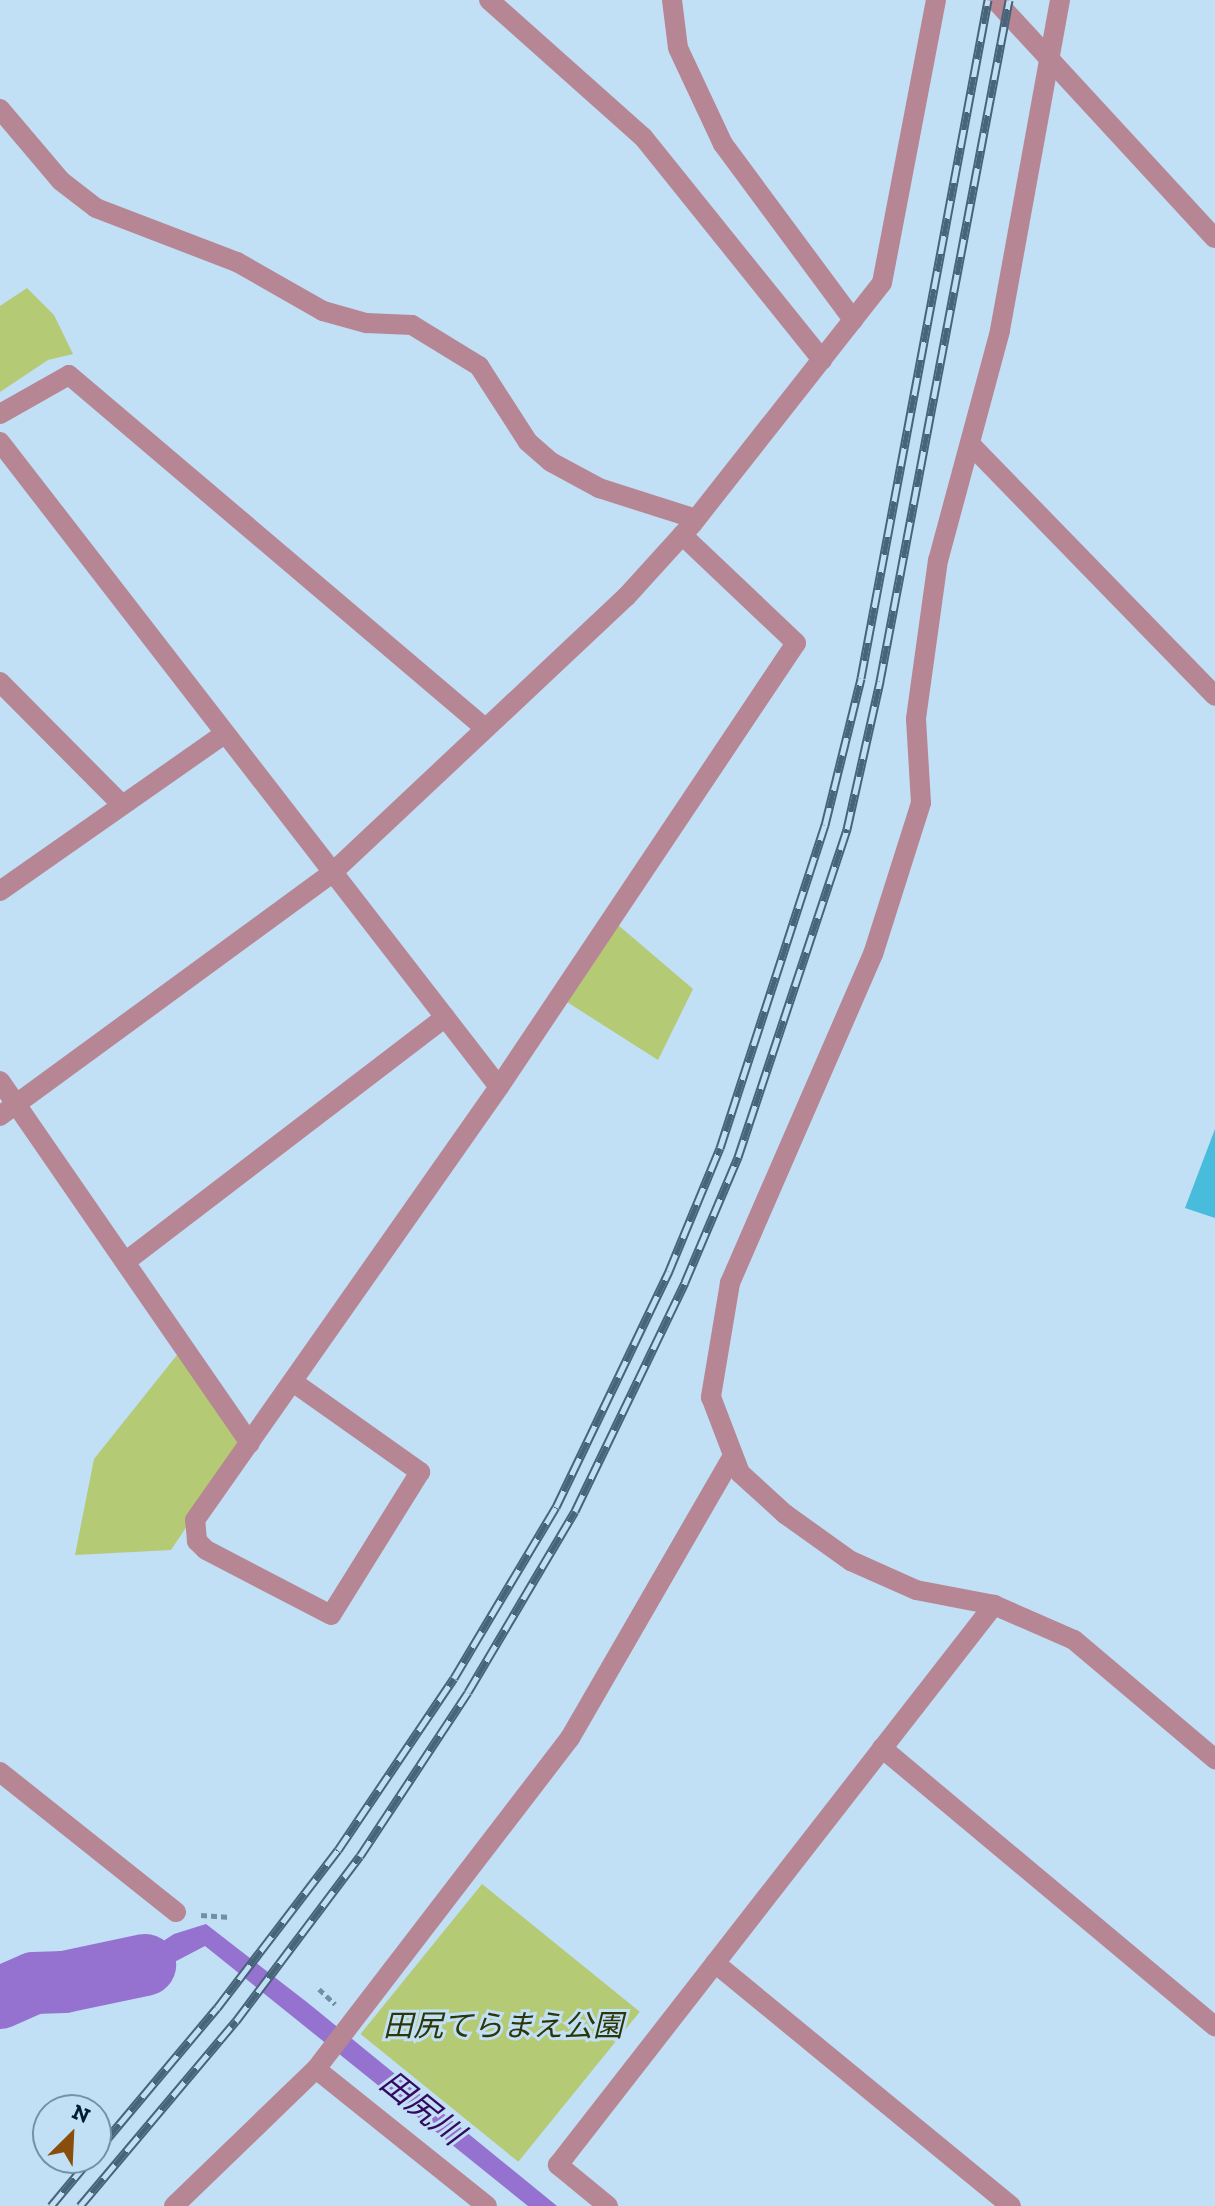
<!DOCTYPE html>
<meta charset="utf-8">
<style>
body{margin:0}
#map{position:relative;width:1215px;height:2206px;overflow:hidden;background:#c1dff5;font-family:"Zilla Slab","Noto Sans JP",serif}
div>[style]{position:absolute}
.green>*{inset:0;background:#b5ca74;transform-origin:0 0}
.water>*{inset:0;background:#9672d0}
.river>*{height:62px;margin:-31px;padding:0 31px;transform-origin:31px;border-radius:31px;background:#9672d0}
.building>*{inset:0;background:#47bcdd}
.path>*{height:5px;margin-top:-2.5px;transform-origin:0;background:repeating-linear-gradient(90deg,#728fa4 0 6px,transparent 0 10px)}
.minor>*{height:20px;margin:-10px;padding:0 10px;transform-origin:10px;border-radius:10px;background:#b78694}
.rail>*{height:9px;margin-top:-4.5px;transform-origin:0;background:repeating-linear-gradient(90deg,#c1dff5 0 18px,#476479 0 36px);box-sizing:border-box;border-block:2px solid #476479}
span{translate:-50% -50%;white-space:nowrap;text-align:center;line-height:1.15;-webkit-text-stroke:6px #c1dff5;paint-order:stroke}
.park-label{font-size:30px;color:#2d3607;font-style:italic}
.water-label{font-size:32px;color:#350960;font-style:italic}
.north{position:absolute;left:32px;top:2094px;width:80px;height:80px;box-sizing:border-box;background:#c1dff5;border:2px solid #7491a6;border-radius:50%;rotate:24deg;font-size:22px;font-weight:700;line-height:32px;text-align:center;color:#001d30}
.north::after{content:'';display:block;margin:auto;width:28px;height:36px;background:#894d0c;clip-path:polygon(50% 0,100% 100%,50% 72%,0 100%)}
</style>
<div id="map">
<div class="green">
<div style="clip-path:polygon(27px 288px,54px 315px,73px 354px,48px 360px,0 392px,0 306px)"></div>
<div style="clip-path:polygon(618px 925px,693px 989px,658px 1060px,567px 1002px)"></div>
<div style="clip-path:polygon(177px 1355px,243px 1443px,171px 1550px,75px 1555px,94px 1459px)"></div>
<div style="left:482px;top:1884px;width:203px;height:193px;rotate:39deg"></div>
</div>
<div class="water">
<div style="clip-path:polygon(206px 1924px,308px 2003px,557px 2206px,528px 2206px,205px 1946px,138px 1981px,65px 1993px,62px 1971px,134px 1960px,174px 1934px)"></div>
</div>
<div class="river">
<div style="left:0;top:1998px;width:37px;rotate:-24deg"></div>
<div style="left:34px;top:1983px;width:30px;rotate:-2deg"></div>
<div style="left:64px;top:1982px;width:83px;rotate:-11.9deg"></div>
</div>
<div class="building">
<div style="clip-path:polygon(1215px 1129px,1215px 1218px,1185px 1208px)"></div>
</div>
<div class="path">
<div style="left:201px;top:1915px;width:29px;rotate:4deg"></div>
<div style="left:319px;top:1989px;width:22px;rotate:43deg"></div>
</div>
<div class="minor">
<div style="left:489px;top:0;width:206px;rotate:41.7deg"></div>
<div style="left:643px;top:137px;width:286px;rotate:51.2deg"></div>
<div style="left:672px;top:0;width:48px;rotate:82.9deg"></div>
<div style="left:678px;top:48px;width:106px;rotate:64.9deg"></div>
<div style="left:723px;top:144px;width:219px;rotate:53.5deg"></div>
<div style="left:995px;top:0;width:324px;rotate:47.3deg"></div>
<div style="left:1060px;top:0;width:336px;rotate:100.3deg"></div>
<div style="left:1000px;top:331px;width:237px;rotate:105.1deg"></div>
<div style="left:938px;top:560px;width:161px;rotate:97.9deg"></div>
<div style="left:916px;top:719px;width:84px;rotate:86.6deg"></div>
<div style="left:921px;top:803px;width:158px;rotate:107.6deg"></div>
<div style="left:873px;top:954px;width:359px;rotate:113.5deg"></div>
<div style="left:730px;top:1283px;width:116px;rotate:99.5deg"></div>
<div style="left:711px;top:1397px;width:81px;rotate:69.1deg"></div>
<div style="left:740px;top:1473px;width:61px;rotate:42.3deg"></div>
<div style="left:785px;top:1514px;width:81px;rotate:35.5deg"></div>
<div style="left:851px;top:1561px;width:71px;rotate:24deg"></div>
<div style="left:916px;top:1590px;width:79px;rotate:10.9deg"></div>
<div style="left:994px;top:1605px;width:87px;rotate:23.6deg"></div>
<div style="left:1074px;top:1640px;width:185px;rotate:40.2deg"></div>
<div style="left:0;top:109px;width:94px;rotate:49.7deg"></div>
<div style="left:61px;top:181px;width:44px;rotate:37.6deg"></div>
<div style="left:96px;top:208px;width:151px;rotate:21deg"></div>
<div style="left:237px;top:262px;width:99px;rotate:29.7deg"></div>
<div style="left:323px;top:311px;width:45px;rotate:15.6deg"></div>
<div style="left:366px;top:323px;width:46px;rotate:2.5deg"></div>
<div style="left:412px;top:325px;width:79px;rotate:31.5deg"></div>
<div style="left:479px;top:366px;width:90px;rotate:57.2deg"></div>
<div style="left:528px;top:442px;width:30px;rotate:41deg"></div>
<div style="left:551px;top:462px;width:55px;rotate:28.4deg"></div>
<div style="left:599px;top:488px;width:102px;rotate:17.7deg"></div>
<div style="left:0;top:414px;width:79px;rotate:-29.5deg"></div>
<div style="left:69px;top:375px;width:546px;rotate:40.32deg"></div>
<div style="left:0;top:442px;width:815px;rotate:52.27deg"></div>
<div style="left:970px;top:444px;width:351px;rotate:45.8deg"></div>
<div style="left:0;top:682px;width:173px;rotate:45.2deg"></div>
<div style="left:0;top:891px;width:272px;rotate:-35deg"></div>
<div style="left:0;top:1081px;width:440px;rotate:55.4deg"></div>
<div style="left:0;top:1116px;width:413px;rotate:-36.2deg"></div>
<div style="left:333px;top:872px;width:402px;rotate:-43.2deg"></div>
<div style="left:626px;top:597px;width:100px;rotate:-47.8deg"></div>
<div style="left:693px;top:523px;width:305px;rotate:-51.8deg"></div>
<div style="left:882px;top:283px;width:288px;rotate:-79.2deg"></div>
<div style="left:125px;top:1262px;width:403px;rotate:-37.4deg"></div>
<div style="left:293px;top:1382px;width:156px;rotate:35.3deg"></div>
<div style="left:420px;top:1472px;width:168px;rotate:121.9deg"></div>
<div style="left:331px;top:1615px;width:141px;rotate:-152.5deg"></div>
<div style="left:206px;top:1550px;width:13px;rotate:-135deg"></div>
<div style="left:197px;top:1541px;width:21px;rotate:-95deg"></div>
<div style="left:195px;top:1520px;width:529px;rotate:-54.93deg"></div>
<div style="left:499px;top:1087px;width:534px;rotate:-56.22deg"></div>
<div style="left:796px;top:643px;width:157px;rotate:-136.5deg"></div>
<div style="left:882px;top:1748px;width:434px;rotate:39.9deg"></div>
<div style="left:0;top:1772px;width:225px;rotate:38.5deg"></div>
<div style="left:715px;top:1963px;width:383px;rotate:39.4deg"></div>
<div style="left:316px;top:2069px;width:219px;rotate:38.7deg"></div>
<div style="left:174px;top:2206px;width:197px;rotate:-44deg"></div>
<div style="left:316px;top:2069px;width:417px;rotate:-52.5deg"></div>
<div style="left:570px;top:1738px;width:326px;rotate:-60deg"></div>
<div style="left:608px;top:2206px;width:65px;rotate:-140.6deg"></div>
<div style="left:558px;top:2165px;width:710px;rotate:-52.1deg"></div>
</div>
<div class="rail">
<div style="left:96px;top:2152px;width:188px;rotate:-50deg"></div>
<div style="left:217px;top:2008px;width:199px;rotate:-52.6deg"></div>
<div style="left:338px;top:1850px;width:207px;rotate:-56deg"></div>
<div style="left:454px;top:1678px;width:199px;rotate:-59.2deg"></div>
<div style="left:556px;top:1507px;width:262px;rotate:-64.4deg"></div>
<div style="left:669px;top:1271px;width:133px;rotate:-67.5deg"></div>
<div style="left:720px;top:1148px;width:340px;rotate:-72deg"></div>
<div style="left:825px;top:825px;width:151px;rotate:-76.2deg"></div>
<div style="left:861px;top:678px;width:690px;rotate:-79.39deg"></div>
<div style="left:51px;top:2206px;width:62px;rotate:-50.2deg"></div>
<div style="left:80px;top:2206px;width:242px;rotate:-49.9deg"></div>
<div style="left:236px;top:2021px;width:206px;rotate:-53.1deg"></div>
<div style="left:360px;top:1856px;width:196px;rotate:-56.6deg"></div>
<div style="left:468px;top:1692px;width:210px;rotate:-59.4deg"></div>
<div style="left:575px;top:1511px;width:254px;rotate:-64.3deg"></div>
<div style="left:685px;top:1282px;width:136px;rotate:-67deg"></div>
<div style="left:738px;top:1157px;width:346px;rotate:-71.6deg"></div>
<div style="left:847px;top:829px;width:152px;rotate:-77.4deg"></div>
<div style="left:880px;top:681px;width:693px;rotate:-79.27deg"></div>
</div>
<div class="park-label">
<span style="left:503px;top:2026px">田尻てらまえ公園</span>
</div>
<div class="water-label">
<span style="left:422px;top:2108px;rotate:39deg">田尻川</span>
</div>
<div class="north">N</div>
</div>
